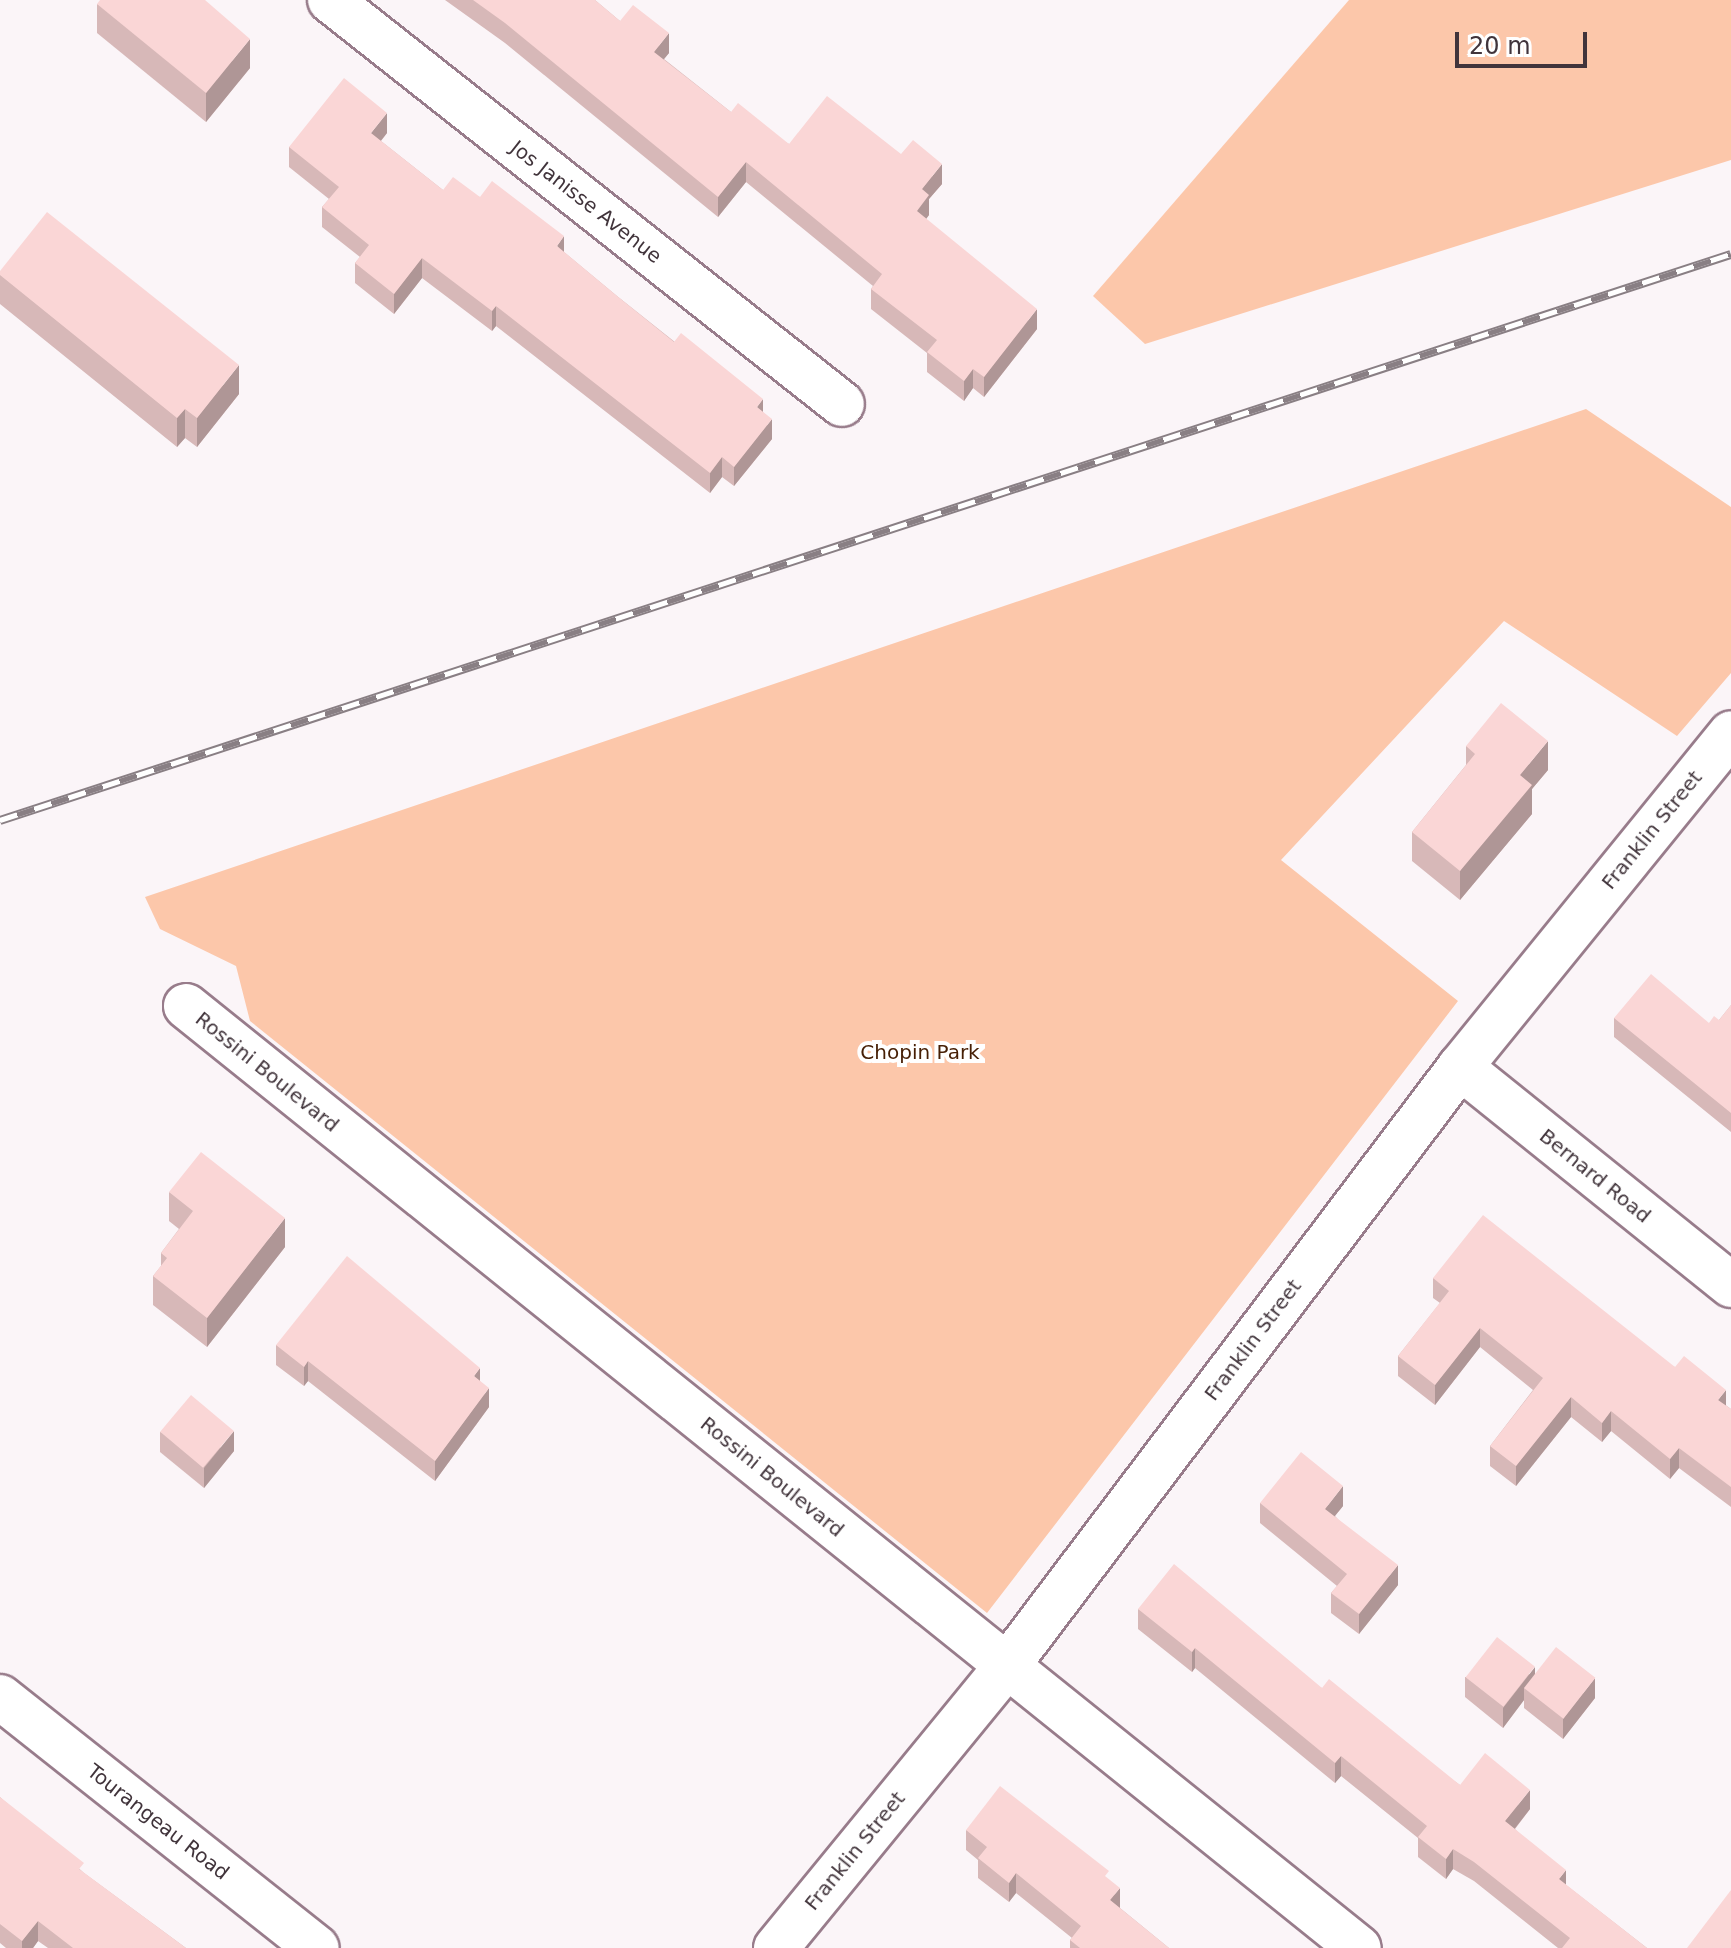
<!DOCTYPE html>
<style>
body{margin:0}
#map{position:relative;width:1731px;height:1948px;overflow:hidden;background:#fbf5f8;font-family:"DejaVu Sans",sans-serif}
div>[style]{position:absolute}
.green>*{inset:0;background:#fcc7aa}
.roads{filter:drop-shadow(2px 0 #987c8b) drop-shadow(-2px 0 #987c8b) drop-shadow(0 2px #987c8b) drop-shadow(0 -2px #987c8b)}
.minor>*{height:44px;margin:-22px;padding:0 22px;transform-origin:22px;border-radius:22px;background:#fff}
.rail>*{height:9px;margin-top:-4.5px;transform-origin:0;background:repeating-linear-gradient(90deg,#fff 0 18px,#897f84 0 36px);box-sizing:border-box;border-block:2px solid #897f84}
.wall>*{inset:0;background:#d7b8b8}
.shaded-wall>*{inset:0;background:#af9696}
.building>*{inset:0;background:#fad6d6;transform-origin:0 0}
span{translate:-50% -50%;white-space:nowrap;text-align:center;line-height:1.15;-webkit-text-stroke:8px #fff;paint-order:stroke}
.street-label{font-size:20px;color:#41343b}
.park-label{font-size:20px;color:#461f05}
.scale{position:absolute;left:1455px;top:32px;width:132px;height:36px;box-sizing:border-box;border:4px solid #41343b;border-top:0;padding-left:10px;font-size:24px;line-height:28px;white-space:nowrap;color:#41343b;-webkit-text-stroke:6px #fff;paint-order:stroke}
</style>
<div id="map">
<div class="green">
<div style="clip-path:polygon(1349px 0,1731px 0,1731px 160px,1145px 344px,1093px 296px)"></div>
<div style="clip-path:polygon(1586px 409px,1731px 507px,1731px 673px,1677px 736px,1504px 621px,1281px 860px,1458px 1001px,987px 1613px,250px 1021px,236px 966px,160px 929px,145px 897px)"></div>
</div>
<div class="roads">
<div class="minor">
<div style="left:330px;top:0;width:652px;rotate:38.28deg"></div>
<div style="left:186px;top:1006px;width:1504px;rotate:38.77deg"></div>
<div style="left:1460px;top:1067px;width:348px;rotate:38.8deg"></div>
<div style="left:0;top:1697px;width:404px;rotate:38.4deg"></div>
<div style="left:776px;top:1948px;width:365px;rotate:-50.7deg"></div>
<div style="left:1007px;top:1666px;width:751px;rotate:-52.9deg"></div>
<div style="left:1460px;top:1067px;width:430px;rotate:-50.9deg"></div>
</div>
</div>
<div class="rail">
<div style="left:0;top:820px;width:1821px;rotate:-18.11deg"></div>
</div>
<div class="wall">
<div style="clip-path:polygon(445px 0,595px 0,620px 21px,669px 53px,664px 59px,731px 112px,789px 144px,901px 154px,942px 184px,929px 199px,929px 215px,926px 219px,1037px 329px,984px 397px,973px 388px,964px 401px,927px 372px,927px 353px,871px 309px,871px 289px,873px 286px,746px 182px,718px 217px,505px 43px)"></div>
<div style="clip-path:polygon(97px 4px,250px 68px,206px 122px,97px 33px)"></div>
<div style="clip-path:polygon(387px 133px,381px 141px,443px 190px,480px 197px,564px 252px,617px 296px,763px 412px,772px 439px,734px 486px,722px 477px,710px 493px,496px 326px,492px 331px,422px 278px,394px 314px,355px 283px,355px 263px,360px 257px,322px 227px,322px 207px,329px 199px,289px 167px,289px 147px)"></div>
<div style="clip-path:polygon(0 271px,239px 394px,197px 447px,185px 438px,177px 447px,0 304px)"></div>
<div style="clip-path:polygon(1466px 746px,1548px 770px,1532px 789px,1532px 814px,1460px 900px,1412px 861px,1412px 832px,1466px 765px)"></div>
<div style="clip-path:polygon(1731px 1005px,1731px 1132px,1614px 1037px,1614px 1018px,1709px 1023px,1719px 1020px)"></div>
<div style="clip-path:polygon(169px 1192px,285px 1247px,207px 1347px,153px 1305px,153px 1276px,161px 1266px,161px 1253px,179px 1229px,169px 1221px)"></div>
<div style="clip-path:polygon(1433px 1278px,1675px 1367px,1731px 1409px,1731px 1507px,1679px 1468px,1670px 1479px,1611px 1431px,1602px 1442px,1571px 1417px,1516px 1486px,1490px 1466px,1490px 1446px,1533px 1390px,1480px 1347px,1435px 1405px,1398px 1376px,1398px 1356px,1440px 1303px,1433px 1298px)"></div>
<div style="clip-path:polygon(276px 1345px,480px 1381px,489px 1407px,435px 1481px,308px 1381px,304px 1386px,276px 1365px)"></div>
<div style="clip-path:polygon(160px 1432px,234px 1451px,204px 1488px,160px 1452px)"></div>
<div style="clip-path:polygon(1260px 1503px,1343px 1506px,1335px 1516px,1398px 1585px,1359px 1634px,1331px 1613px,1331px 1593px,1337px 1586px,1260px 1523px)"></div>
<div style="clip-path:polygon(1138px 1609px,1322px 1688px,1460px 1785px,1530px 1809px,1515px 1829px,1566px 1885px,1647px 1948px,1558px 1948px,1474px 1881px,1453px 1869px,1446px 1879px,1418px 1857px,1418px 1838px,1341px 1776px,1335px 1783px,1195px 1668px,1192px 1672px,1138px 1629px)"></div>
<div style="clip-path:polygon(1535px 1674px,1595px 1698px,1563px 1739px,1524px 1708px,1524px 1700px,1503px 1728px,1465px 1697px,1465px 1677px)"></div>
<div style="clip-path:polygon(0 1797px,84px 1873px,186px 1948px,48px 1948px,38px 1941px,33px 1948px,6px 1948px,0 1943px)"></div>
<div style="clip-path:polygon(966px 1830px,1109px 1880px,1120px 1908px,1169px 1948px,1070px 1948px,1070px 1940px,1072px 1938px,1016px 1893px,1009px 1902px,978px 1878px,978px 1860px,966px 1850px)"></div>
</div>
<div class="shaded-wall">
<div style="clip-path:polygon(669px 33px,669px 53px,654px 71px,654px 52px)"></div>
<div style="clip-path:polygon(250px 39px,250px 68px,206px 122px,206px 93px)"></div>
<div style="clip-path:polygon(387px 113px,387px 133px,371px 153px,371px 133px)"></div>
<div style="clip-path:polygon(746px 162px,746px 182px,718px 217px,718px 197px)"></div>
<div style="clip-path:polygon(942px 164px,942px 184px,929px 199px,929px 215px,917px 231px,917px 211px,922px 189px)"></div>
<div style="clip-path:polygon(564px 236px,564px 256px,557px 246px)"></div>
<div style="clip-path:polygon(422px 258px,422px 278px,394px 314px,394px 294px)"></div>
<div style="clip-path:polygon(496px 306px,496px 326px,492px 331px,492px 311px)"></div>
<div style="clip-path:polygon(1037px 309px,1037px 329px,984px 397px,984px 377px)"></div>
<div style="clip-path:polygon(239px 365px,239px 394px,197px 447px,197px 418px)"></div>
<div style="clip-path:polygon(973px 369px,973px 388px,964px 401px,964px 381px)"></div>
<div style="clip-path:polygon(763px 399px,763px 419px,757px 407px)"></div>
<div style="clip-path:polygon(185px 409px,185px 438px,177px 447px,177px 418px)"></div>
<div style="clip-path:polygon(772px 419px,772px 439px,734px 486px,734px 467px)"></div>
<div style="clip-path:polygon(722px 457px,722px 477px,710px 493px,710px 473px)"></div>
<div style="clip-path:polygon(1548px 741px,1548px 770px,1532px 789px,1532px 814px,1460px 900px,1460px 871px,1520px 775px)"></div>
<div style="clip-path:polygon(285px 1218px,285px 1247px,207px 1347px,207px 1318px)"></div>
<div style="clip-path:polygon(1480px 1328px,1480px 1347px,1435px 1405px,1435px 1385px)"></div>
<div style="clip-path:polygon(308px 1361px,308px 1381px,304px 1386px,304px 1367px)"></div>
<div style="clip-path:polygon(480px 1368px,480px 1387px,474px 1376px)"></div>
<div style="clip-path:polygon(489px 1388px,489px 1407px,435px 1481px,435px 1461px)"></div>
<div style="clip-path:polygon(1726px 1390px,1726px 1410px,1718px 1400px)"></div>
<div style="clip-path:polygon(1571px 1397px,1571px 1417px,1516px 1486px,1516px 1466px)"></div>
<div style="clip-path:polygon(1611px 1411px,1611px 1431px,1602px 1442px,1602px 1423px)"></div>
<div style="clip-path:polygon(234px 1431px,234px 1451px,204px 1488px,204px 1468px)"></div>
<div style="clip-path:polygon(1679px 1448px,1679px 1468px,1670px 1479px,1670px 1459px)"></div>
<div style="clip-path:polygon(1343px 1486px,1343px 1506px,1325px 1528px,1325px 1509px)"></div>
<div style="clip-path:polygon(1398px 1565px,1398px 1585px,1359px 1634px,1359px 1614px)"></div>
<div style="clip-path:polygon(1195px 1648px,1195px 1668px,1192px 1672px,1192px 1652px)"></div>
<div style="clip-path:polygon(1535px 1667px,1535px 1687px,1524px 1688px,1524px 1700px,1503px 1728px,1503px 1708px)"></div>
<div style="clip-path:polygon(1595px 1678px,1595px 1698px,1563px 1739px,1563px 1719px)"></div>
<div style="clip-path:polygon(1341px 1756px,1341px 1776px,1335px 1783px,1335px 1763px)"></div>
<div style="clip-path:polygon(1530px 1790px,1530px 1809px,1505px 1841px,1505px 1821px)"></div>
<div style="clip-path:polygon(1453px 1849px,1453px 1869px,1446px 1879px,1446px 1859px)"></div>
<div style="clip-path:polygon(1566px 1870px,1566px 1890px,1559px 1879px)"></div>
<div style="clip-path:polygon(1016px 1873px,1016px 1893px,1009px 1902px,1009px 1883px)"></div>
<div style="clip-path:polygon(1120px 1888px,1120px 1908px,1110px 1900px)"></div>
<div style="clip-path:polygon(38px 1921px,38px 1941px,33px 1948px,22px 1948px,22px 1941px)"></div>
</div>
<div class="building">
<div style="clip-path:polygon(100px 0,205px 0,250px 39px,206px 93px,97px 4px)"></div>
<div style="clip-path:polygon(473px 0,595px 0,620px 21px,633px 5px,669px 33px,654px 52px,731px 112px,738px 103px,789px 144px,827px 96px,901px 154px,913px 140px,942px 164px,922px 189px,929px 195px,917px 211px,1037px 309px,984px 377px,973px 369px,964px 381px,927px 352px,937px 340px,871px 289px,882px 274px,746px 162px,718px 197px,505px 23px)"></div>
<div style="clip-path:polygon(344px 78px,387px 113px,371px 133px,443px 190px,453px 177px,480px 197px,492px 181px,564px 236px,557px 246px,617px 296px,674px 342px,681px 333px,763px 399px,757px 407px,772px 419px,734px 467px,722px 457px,710px 473px,496px 306px,492px 311px,422px 258px,394px 294px,355px 263px,369px 245px,322px 207px,339px 187px,289px 147px)"></div>
<div style="clip-path:polygon(47px 212px,239px 365px,197px 418px,185px 409px,177px 418px,0 275px,0 271px)"></div>
<div style="clip-path:polygon(1501px 703px,1548px 741px,1520px 775px,1532px 785px,1460px 871px,1412px 832px,1475px 754px,1466px 746px)"></div>
<div style="clip-path:polygon(1651px 974px,1709px 1023px,1714px 1016px,1719px 1020px,1731px 1005px,1731px 1113px,1614px 1018px)"></div>
<div style="clip-path:polygon(201px 1152px,285px 1218px,207px 1318px,153px 1276px,167px 1258px,161px 1253px,193px 1211px,169px 1192px)"></div>
<div style="clip-path:polygon(1483px 1215px,1675px 1367px,1684px 1356px,1726px 1390px,1718px 1400px,1731px 1409px,1731px 1487px,1679px 1448px,1670px 1459px,1611px 1411px,1602px 1423px,1571px 1397px,1516px 1466px,1490px 1446px,1543px 1378px,1480px 1328px,1435px 1385px,1398px 1356px,1449px 1291px,1433px 1278px)"></div>
<div style="clip-path:polygon(347px 1256px,480px 1368px,474px 1376px,489px 1388px,435px 1461px,308px 1361px,304px 1367px,276px 1345px)"></div>
<div style="left:191px;top:1395px;width:56px;height:48px;rotate:40deg"></div>
<div style="clip-path:polygon(1301px 1452px,1343px 1486px,1325px 1509px,1398px 1565px,1359px 1614px,1331px 1593px,1347px 1574px,1260px 1503px)"></div>
<div style="clip-path:polygon(1174px 1564px,1322px 1688px,1329px 1679px,1460px 1785px,1485px 1753px,1530px 1790px,1505px 1821px,1566px 1870px,1559px 1879px,1647px 1948px,1562px 1948px,1570px 1938px,1474px 1862px,1453px 1849px,1446px 1859px,1418px 1837px,1427px 1826px,1341px 1756px,1335px 1763px,1195px 1648px,1192px 1652px,1138px 1609px)"></div>
<div style="left:1497px;top:1637px;width:48px;height:51px;rotate:38deg"></div>
<div style="left:1556px;top:1647px;width:50px;height:52px;rotate:38deg"></div>
<div style="clip-path:polygon(1000px 1786px,1109px 1871px,1105px 1876px,1120px 1888px,1110px 1900px,1169px 1948px,1080px 1948px,1070px 1940px,1081px 1926px,1016px 1873px,1009px 1883px,978px 1858px,987px 1847px,966px 1830px)"></div>
<div style="clip-path:polygon(0 1797px,84px 1863px,79px 1869px,186px 1948px,73px 1948px,38px 1921px,22px 1941px,0 1924px)"></div>
<div style="clip-path:polygon(1731px 1890px,1731px 1948px,1687px 1948px)"></div>
</div>
<div class="street-label">
<span style="left:586px;top:202px;rotate:38deg">Jos Janisse Avenue</span>
<span style="left:1652px;top:830px;rotate:-51deg">Franklin Street</span>
<span style="left:267px;top:1072px;rotate:39deg">Rossini Boulevard</span>
<span style="left:1595px;top:1176px;rotate:39deg">Bernard Road</span>
<span style="left:1253px;top:1340px;rotate:-53deg">Franklin Street</span>
<span style="left:772px;top:1477px;rotate:39deg">Rossini Boulevard</span>
<span style="left:158px;top:1822px;rotate:38deg">Tourangeau Road</span>
<span style="left:855px;top:1851px;rotate:-51deg">Franklin Street</span>
</div>
<div class="park-label">
<span style="left:920px;top:1052px">Chopin Park</span>
</div>
<div class="scale">20 m</div>
</div>
